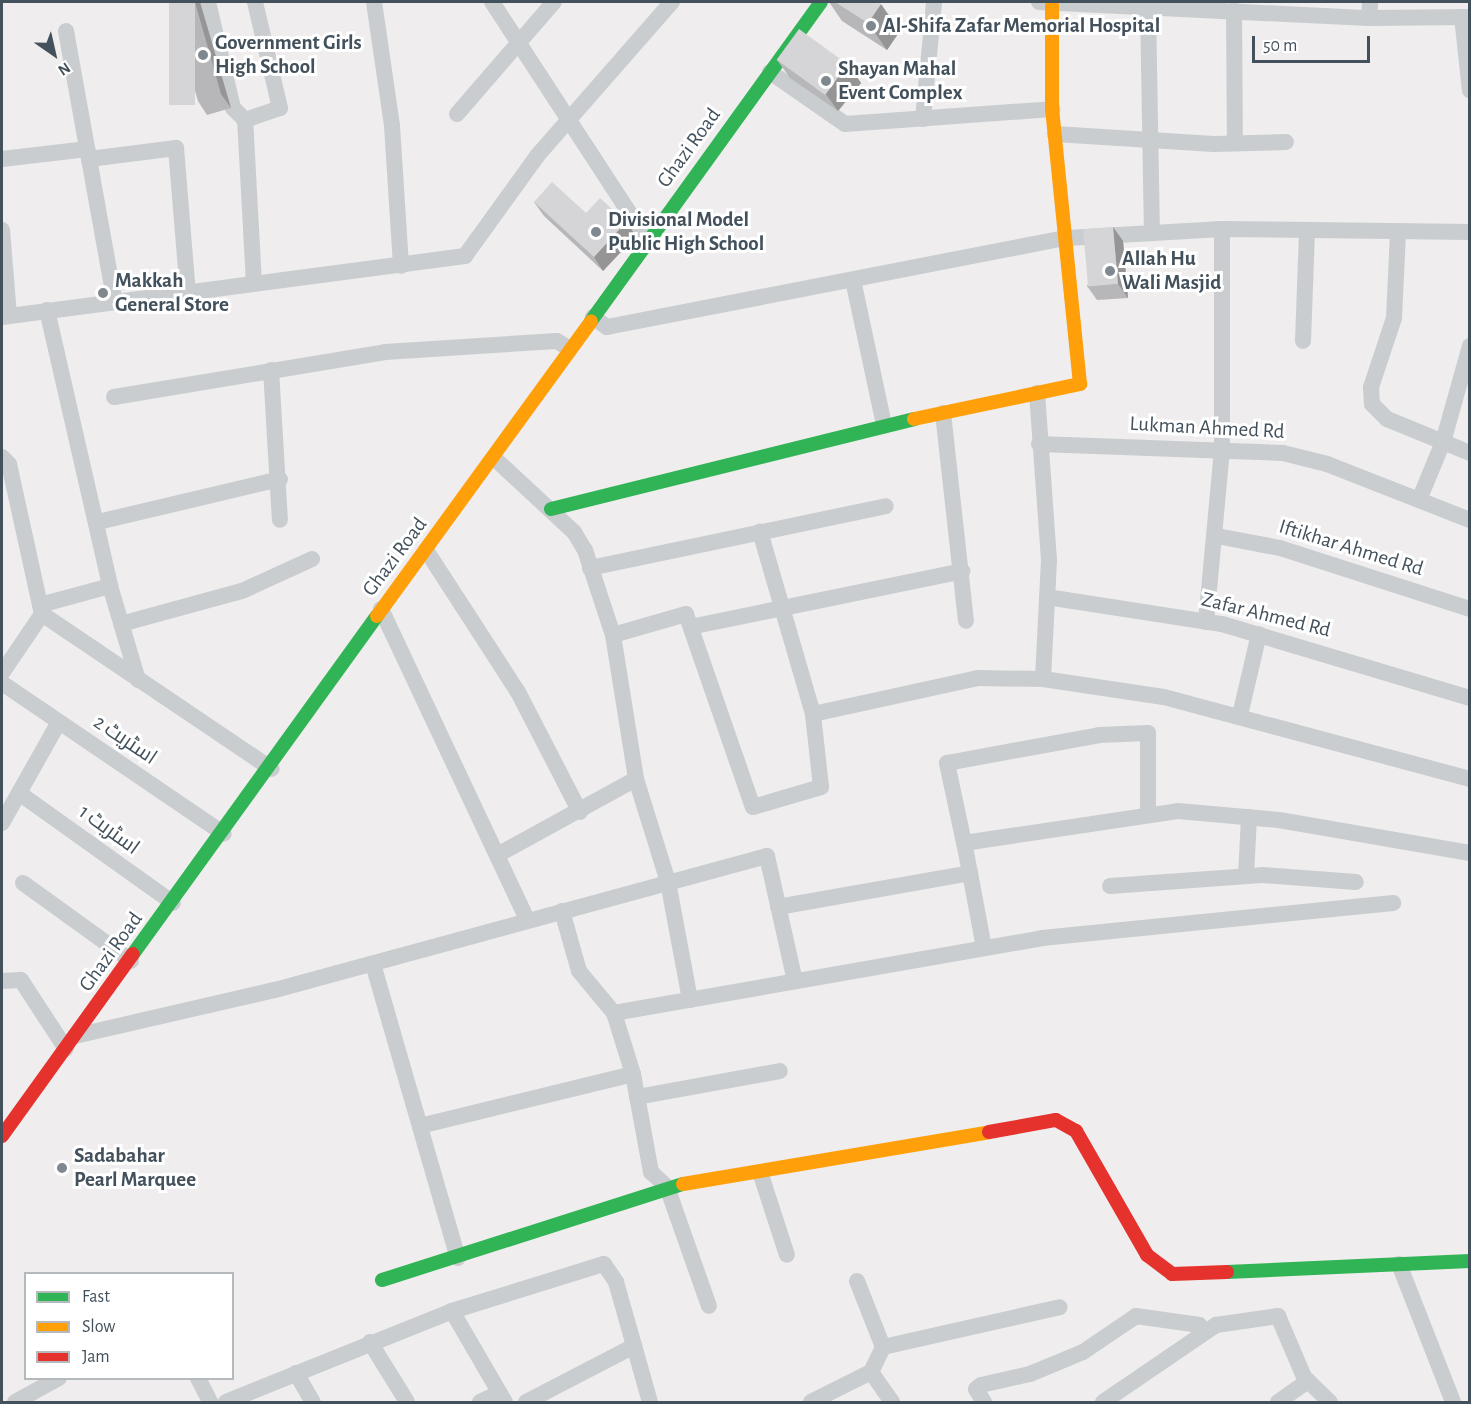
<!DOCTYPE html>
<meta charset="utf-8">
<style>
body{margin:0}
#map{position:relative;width:1471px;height:1404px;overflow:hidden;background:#efeded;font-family:"Alegreya Sans",Cairo,sans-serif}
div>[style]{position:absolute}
.street>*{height:16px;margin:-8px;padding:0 8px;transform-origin:8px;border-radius:8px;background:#c9cdcf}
.fast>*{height:14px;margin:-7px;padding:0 7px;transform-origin:7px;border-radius:7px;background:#30b455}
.slow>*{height:14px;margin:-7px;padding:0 7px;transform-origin:7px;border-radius:7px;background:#ff9f0a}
.jam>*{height:14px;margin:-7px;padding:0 7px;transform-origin:7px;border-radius:7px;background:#e5322d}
.wall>*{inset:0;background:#b7b7b9}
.shaded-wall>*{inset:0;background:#959596}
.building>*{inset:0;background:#d5d5d7;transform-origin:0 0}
.dots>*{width:16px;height:16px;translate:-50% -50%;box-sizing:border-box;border:3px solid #fff;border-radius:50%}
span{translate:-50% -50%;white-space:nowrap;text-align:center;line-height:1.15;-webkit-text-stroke:6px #fff;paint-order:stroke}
.poi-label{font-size:21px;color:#43515c;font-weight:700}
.left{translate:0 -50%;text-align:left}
.street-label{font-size:21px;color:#43515c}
.frame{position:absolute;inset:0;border:3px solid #43515c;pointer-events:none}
.legend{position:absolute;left:24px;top:1272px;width:210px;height:108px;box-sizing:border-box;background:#fff;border:2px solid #b4b9be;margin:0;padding:8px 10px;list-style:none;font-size:18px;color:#43515c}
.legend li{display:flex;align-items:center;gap:12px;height:30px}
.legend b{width:30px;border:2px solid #b4b9be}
.north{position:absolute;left:24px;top:24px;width:60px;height:60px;-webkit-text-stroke:4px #fff;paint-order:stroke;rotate:146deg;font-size:16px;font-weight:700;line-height:24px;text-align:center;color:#43515c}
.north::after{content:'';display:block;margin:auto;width:21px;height:27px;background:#43515c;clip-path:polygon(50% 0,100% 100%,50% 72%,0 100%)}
.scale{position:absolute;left:1252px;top:36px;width:118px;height:27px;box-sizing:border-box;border:3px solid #43515c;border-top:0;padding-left:8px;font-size:18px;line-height:21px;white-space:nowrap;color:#43515c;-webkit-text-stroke:4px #fff;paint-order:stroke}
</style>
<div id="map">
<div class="street">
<div style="left:208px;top:2px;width:109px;rotate:76.7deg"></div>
<div style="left:233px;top:108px;width:17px;rotate:45deg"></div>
<div style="left:374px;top:2px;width:125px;rotate:81.7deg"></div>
<div style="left:392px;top:126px;width:140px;rotate:86.3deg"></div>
<div style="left:492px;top:2px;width:271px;rotate:56.9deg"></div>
<div style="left:640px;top:229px;width:13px;rotate:27deg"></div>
<div style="left:1039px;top:2px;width:330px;rotate:2.8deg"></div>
<div style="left:1369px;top:18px;width:101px;rotate:-0.6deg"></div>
<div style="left:1148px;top:7px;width:226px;rotate:89deg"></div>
<div style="left:1234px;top:10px;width:133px;rotate:89.6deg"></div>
<div style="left:1462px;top:17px;width:74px;rotate:83.8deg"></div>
<div style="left:1369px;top:18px;width:16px;rotate:-86deg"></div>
<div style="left:66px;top:31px;width:275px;rotate:79.8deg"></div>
<div style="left:770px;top:72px;width:91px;rotate:34.7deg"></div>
<div style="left:845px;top:124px;width:208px;rotate:-4.1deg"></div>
<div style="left:457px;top:114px;width:148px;rotate:-49.1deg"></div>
<div style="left:923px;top:119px;width:118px;rotate:-84.6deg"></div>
<div style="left:1055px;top:134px;width:159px;rotate:3.6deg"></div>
<div style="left:1214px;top:144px;width:72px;rotate:-1.6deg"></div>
<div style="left:2px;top:159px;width:86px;rotate:-6.7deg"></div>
<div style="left:89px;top:159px;width:88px;rotate:-7.2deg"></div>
<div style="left:176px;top:148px;width:145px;rotate:85.3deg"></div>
<div style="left:2px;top:230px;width:86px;rotate:85.3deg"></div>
<div style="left:1398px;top:233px;width:85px;rotate:92.7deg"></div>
<div style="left:1394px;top:318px;width:73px;rotate:108.4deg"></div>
<div style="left:1371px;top:387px;width:17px;rotate:87deg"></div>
<div style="left:1372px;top:404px;width:21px;rotate:45deg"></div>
<div style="left:1387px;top:419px;width:90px;rotate:22.3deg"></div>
<div style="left:853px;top:280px;width:148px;rotate:77.9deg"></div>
<div style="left:254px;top:284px;width:164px;rotate:-93.1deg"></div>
<div style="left:245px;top:120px;width:37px;rotate:-19deg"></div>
<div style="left:280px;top:108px;width:109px;rotate:-103.3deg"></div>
<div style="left:47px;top:310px;width:283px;rotate:77.1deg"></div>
<div style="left:2px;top:317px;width:467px;rotate:-7.5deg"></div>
<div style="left:465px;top:256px;width:123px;rotate:-54.2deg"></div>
<div style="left:537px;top:156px;width:205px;rotate:-48.8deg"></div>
<div style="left:593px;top:317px;width:17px;rotate:36deg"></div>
<div style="left:607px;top:327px;width:469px;rotate:-11deg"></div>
<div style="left:1067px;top:238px;width:155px;rotate:-3.3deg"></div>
<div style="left:1222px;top:229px;width:248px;rotate:0.7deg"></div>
<div style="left:1303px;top:341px;width:109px;rotate:-87.9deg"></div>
<div style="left:271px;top:370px;width:150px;rotate:86.6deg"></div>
<div style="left:1037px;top:393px;width:167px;rotate:85.9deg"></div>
<div style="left:1049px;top:560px;width:119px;rotate:92.9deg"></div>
<div style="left:1043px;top:679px;width:122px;rotate:8.5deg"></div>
<div style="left:1164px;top:697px;width:317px;rotate:15deg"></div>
<div style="left:114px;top:397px;width:275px;rotate:-9.4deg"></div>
<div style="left:385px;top:352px;width:172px;rotate:-3.7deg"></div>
<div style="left:557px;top:341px;width:15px;rotate:32deg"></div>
<div style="left:943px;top:413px;width:209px;rotate:83.7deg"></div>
<div style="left:1039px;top:444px;width:244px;rotate:2.1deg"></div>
<div style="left:1283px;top:453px;width:45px;rotate:14deg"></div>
<div style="left:1327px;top:464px;width:154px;rotate:21.4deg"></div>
<div style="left:2px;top:457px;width:10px;rotate:45deg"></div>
<div style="left:9px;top:464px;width:154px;rotate:77.6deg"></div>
<div style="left:42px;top:614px;width:277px;rotate:34deg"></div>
<div style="left:494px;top:458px;width:109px;rotate:42.8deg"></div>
<div style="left:574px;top:532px;width:21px;rotate:59deg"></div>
<div style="left:585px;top:550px;width:89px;rotate:71.8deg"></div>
<div style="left:613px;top:635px;width:76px;rotate:-16deg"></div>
<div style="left:686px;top:614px;width:204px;rotate:70.9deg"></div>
<div style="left:753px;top:807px;width:71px;rotate:-16.4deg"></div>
<div style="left:821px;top:787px;width:73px;rotate:-96.3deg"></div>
<div style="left:813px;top:714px;width:190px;rotate:-106.2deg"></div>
<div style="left:1419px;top:500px;width:63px;rotate:-67.5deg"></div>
<div style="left:1443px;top:442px;width:100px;rotate:-74.3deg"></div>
<div style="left:98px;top:522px;width:187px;rotate:-13.3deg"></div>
<div style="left:1217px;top:536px;width:64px;rotate:10.8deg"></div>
<div style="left:1280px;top:548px;width:200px;rotate:17.8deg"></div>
<div style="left:426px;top:550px;width:169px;rotate:57.1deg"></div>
<div style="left:518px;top:692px;width:135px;rotate:62.7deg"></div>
<div style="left:590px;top:568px;width:302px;rotate:-11.8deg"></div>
<div style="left:1047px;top:597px;width:177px;rotate:8.8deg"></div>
<div style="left:1222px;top:624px;width:259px;rotate:16.6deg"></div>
<div style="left:40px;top:605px;width:73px;rotate:-15.2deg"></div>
<div style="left:110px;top:586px;width:98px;rotate:73.4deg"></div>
<div style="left:381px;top:609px;width:343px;rotate:64.8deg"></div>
<div style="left:1206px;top:622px;width:174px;rotate:-84.7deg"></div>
<div style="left:1222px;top:449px;width:220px;rotate:-90deg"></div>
<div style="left:121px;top:624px;width:125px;rotate:-15.3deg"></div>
<div style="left:242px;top:591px;width:77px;rotate:-24.6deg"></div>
<div style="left:695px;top:626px;width:273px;rotate:-11.6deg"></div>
<div style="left:613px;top:635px;width:146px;rotate:80.9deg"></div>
<div style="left:2px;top:673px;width:71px;rotate:-55.9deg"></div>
<div style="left:2px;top:683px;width:268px;rotate:34.2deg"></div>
<div style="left:813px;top:714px;width:169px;rotate:-12.3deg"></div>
<div style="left:978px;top:678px;width:65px;rotate:0.9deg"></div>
<div style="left:1240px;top:715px;width:83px;rotate:-76.8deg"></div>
<div style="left:19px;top:793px;width:189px;rotate:35.5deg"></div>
<div style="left:2px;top:823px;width:116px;rotate:-60.6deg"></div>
<div style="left:964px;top:843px;width:82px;rotate:-102deg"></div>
<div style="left:947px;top:763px;width:155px;rotate:-10.4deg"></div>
<div style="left:1099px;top:735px;width:49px;rotate:-2.3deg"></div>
<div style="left:1148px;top:733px;width:82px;rotate:90deg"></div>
<div style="left:499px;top:854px;width:156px;rotate:-28.7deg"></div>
<div style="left:636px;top:779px;width:108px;rotate:72.7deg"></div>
<div style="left:668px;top:882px;width:120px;rotate:79.4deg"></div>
<div style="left:970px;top:873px;width:76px;rotate:79.4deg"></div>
<div style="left:1246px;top:876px;width:59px;rotate:-87.1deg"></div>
<div style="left:23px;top:883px;width:133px;rotate:35.8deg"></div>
<div style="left:1110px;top:886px;width:152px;rotate:-4.1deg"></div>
<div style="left:1262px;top:875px;width:94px;rotate:4.3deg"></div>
<div style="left:778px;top:907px;width:195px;rotate:-10deg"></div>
<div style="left:970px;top:873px;width:31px;rotate:-101deg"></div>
<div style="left:964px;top:843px;width:216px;rotate:-8.5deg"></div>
<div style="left:1178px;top:811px;width:101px;rotate:5.1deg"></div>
<div style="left:1279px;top:820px;width:194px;rotate:9.8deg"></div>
<div style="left:562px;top:911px;width:62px;rotate:74.2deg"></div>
<div style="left:579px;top:971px;width:55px;rotate:50.2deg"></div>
<div style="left:614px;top:1013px;width:64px;rotate:72.7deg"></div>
<div style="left:633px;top:1074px;width:100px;rotate:79.6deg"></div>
<div style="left:651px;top:1172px;width:22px;rotate:43deg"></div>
<div style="left:667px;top:1187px;width:126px;rotate:70.6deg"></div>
<div style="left:373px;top:964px;width:306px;rotate:73.9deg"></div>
<div style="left:2px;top:981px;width:19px;rotate:-3deg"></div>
<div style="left:21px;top:980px;width:82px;rotate:56.9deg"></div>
<div style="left:614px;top:1013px;width:435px;rotate:-9.9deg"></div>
<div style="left:1042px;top:938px;width:353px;rotate:-5.7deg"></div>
<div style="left:75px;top:1036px;width:205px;rotate:-13deg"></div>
<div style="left:275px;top:990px;width:510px;rotate:-15.24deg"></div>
<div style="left:767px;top:856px;width:128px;rotate:77.4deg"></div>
<div style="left:637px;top:1097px;width:145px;rotate:-10.3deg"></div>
<div style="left:420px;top:1126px;width:219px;rotate:-13.7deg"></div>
<div style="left:760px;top:1172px;width:87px;rotate:72deg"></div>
<div style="left:1399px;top:1264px;width:148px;rotate:68.6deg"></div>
<div style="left:857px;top:1281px;width:71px;rotate:68.5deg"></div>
<div style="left:452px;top:1311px;width:105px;rotate:59.8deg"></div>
<div style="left:370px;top:1342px;width:70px;rotate:58.3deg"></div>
<div style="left:871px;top:1372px;width:37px;rotate:55deg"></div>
<div style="left:296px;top:1373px;width:34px;rotate:60deg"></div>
<div style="left:198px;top:1378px;width:27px;rotate:63deg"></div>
<div style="left:15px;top:1402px;width:50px;rotate:-28.6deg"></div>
<div style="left:226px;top:1402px;width:244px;rotate:-21.9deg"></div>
<div style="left:452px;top:1311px;width:159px;rotate:-17.2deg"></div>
<div style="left:604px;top:1264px;width:22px;rotate:56deg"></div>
<div style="left:616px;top:1282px;width:125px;rotate:74.2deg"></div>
<div style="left:480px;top:1402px;width:21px;rotate:-25deg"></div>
<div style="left:526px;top:1402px;width:122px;rotate:-27.4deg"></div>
<div style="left:811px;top:1402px;width:67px;rotate:-26.6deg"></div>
<div style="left:871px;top:1372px;width:28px;rotate:-64deg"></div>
<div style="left:883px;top:1347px;width:181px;rotate:-12.7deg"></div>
<div style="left:984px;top:1402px;width:15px;rotate:-122deg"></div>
<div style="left:976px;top:1389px;width:6px;rotate:-39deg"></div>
<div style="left:981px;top:1385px;width:50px;rotate:-12.7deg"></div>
<div style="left:1030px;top:1374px;width:57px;rotate:-22.5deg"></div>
<div style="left:1083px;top:1352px;width:64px;rotate:-34.2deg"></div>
<div style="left:1136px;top:1316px;width:64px;rotate:8.1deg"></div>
<div style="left:1199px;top:1325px;width:9px;rotate:49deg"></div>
<div style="left:1103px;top:1402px;width:137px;rotate:-34.3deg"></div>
<div style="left:1216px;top:1325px;width:63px;rotate:-8.3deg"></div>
<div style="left:1278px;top:1316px;width:66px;rotate:66.9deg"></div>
<div style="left:1304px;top:1377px;width:36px;rotate:44deg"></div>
<div style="left:1278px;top:1402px;width:37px;rotate:-35deg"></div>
</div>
<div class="fast">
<div style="left:591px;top:321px;width:393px;rotate:-54.2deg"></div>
<div style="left:551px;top:509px;width:374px;rotate:-13.9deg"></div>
<div style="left:133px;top:954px;width:417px;rotate:-54.2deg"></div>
<div style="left:1227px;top:1272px;width:243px;rotate:-2.6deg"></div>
<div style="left:382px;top:1280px;width:316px;rotate:-17.7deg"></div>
</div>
<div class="slow">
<div style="left:914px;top:419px;width:170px;rotate:-11.9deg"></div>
<div style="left:1080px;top:384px;width:276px;rotate:-95.8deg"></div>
<div style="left:1052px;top:109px;width:104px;rotate:-90deg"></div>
<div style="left:377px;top:616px;width:364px;rotate:-54deg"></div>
<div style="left:683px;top:1184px;width:310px;rotate:-9.6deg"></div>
</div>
<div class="jam">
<div style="left:989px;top:1132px;width:68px;rotate:-10.2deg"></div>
<div style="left:1056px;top:1120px;width:23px;rotate:29deg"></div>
<div style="left:1076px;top:1131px;width:143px;rotate:60.2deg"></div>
<div style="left:1147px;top:1255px;width:31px;rotate:37deg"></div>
<div style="left:1172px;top:1274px;width:55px;rotate:-2.1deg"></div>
<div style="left:2px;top:1136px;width:224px;rotate:-54.3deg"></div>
</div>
<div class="wall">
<div style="clip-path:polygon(169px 2px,200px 2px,231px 108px,207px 115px,198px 101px)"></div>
<div style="clip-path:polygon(829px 2px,877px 2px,900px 31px,887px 50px,842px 21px)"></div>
<div style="clip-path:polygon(777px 60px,848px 64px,861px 83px,838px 111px,790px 78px)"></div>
<div style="clip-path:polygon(534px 202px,626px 222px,636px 236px,603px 271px,544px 216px)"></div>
<div style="clip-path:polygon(1113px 227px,1123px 241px,1128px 298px,1097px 300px,1087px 286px)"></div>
</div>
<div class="shaded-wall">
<div style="clip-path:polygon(195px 2px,200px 2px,231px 108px,221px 94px)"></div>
<div style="clip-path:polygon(881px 4px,900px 31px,887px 50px,868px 23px)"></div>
<div style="clip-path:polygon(848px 64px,861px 83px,838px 111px,825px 93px)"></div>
<div style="clip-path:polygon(626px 222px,636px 236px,603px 271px,594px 257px)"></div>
<div style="clip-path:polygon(1113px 227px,1123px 241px,1128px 298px,1118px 284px)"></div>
</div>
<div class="building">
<div style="left:169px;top:2px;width:26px;height:103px"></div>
<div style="clip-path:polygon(835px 2px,877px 2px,881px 4px,868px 23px)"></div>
<div style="left:799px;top:29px;width:60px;height:38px;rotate:36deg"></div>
<div style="clip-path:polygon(552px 182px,586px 213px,600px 198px,626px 222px,594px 257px,534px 202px)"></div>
<div style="left:1113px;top:227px;width:57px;height:30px;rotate:85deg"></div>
</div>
<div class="dots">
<div style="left:871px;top:26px;background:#7f888f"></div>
<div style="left:203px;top:55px;background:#7f888f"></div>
<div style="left:826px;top:81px;background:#7f888f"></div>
<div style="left:596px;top:232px;background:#7f888f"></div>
<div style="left:1110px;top:271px;background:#7f888f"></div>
<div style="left:103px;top:293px;background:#7f888f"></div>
<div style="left:62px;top:1168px;background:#7f888f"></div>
</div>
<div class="poi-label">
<span class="left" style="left:883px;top:26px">Al-Shifa Zafar Memorial Hospital</span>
<span class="left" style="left:215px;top:55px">Government Girls<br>High School</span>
<span class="left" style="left:838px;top:81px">Shayan Mahal<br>Event Complex</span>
<span class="left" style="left:608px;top:232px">Divisional Model<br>Public High School</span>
<span class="left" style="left:1122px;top:271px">Allah Hu<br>Wali Masjid</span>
<span class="left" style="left:115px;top:293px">Makkah<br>General Store</span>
<span class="left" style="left:74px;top:1168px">Sadabahar<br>Pearl Marquee</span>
</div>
<div class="street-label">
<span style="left:689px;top:148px;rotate:-54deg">Ghazi Road</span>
<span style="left:1207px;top:428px;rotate:3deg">Lukman Ahmed Rd</span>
<span style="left:1351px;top:548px;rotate:17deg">Iftikhar Ahmed Rd</span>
<span style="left:395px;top:557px;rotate:-53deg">Ghazi Road</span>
<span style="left:1266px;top:615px;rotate:14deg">Zafar Ahmed Rd</span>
<span style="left:125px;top:740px;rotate:34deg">اسٹریٹ 2</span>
<span style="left:109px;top:830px;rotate:36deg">اسٹریٹ 1</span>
<span style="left:111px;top:952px;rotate:-54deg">Ghazi Road</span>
</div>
<div class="frame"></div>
<ul class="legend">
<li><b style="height:8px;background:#30b455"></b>Fast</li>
<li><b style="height:8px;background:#ff9f0a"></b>Slow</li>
<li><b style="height:8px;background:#e5322d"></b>Jam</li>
</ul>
<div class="north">N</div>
<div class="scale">50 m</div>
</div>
